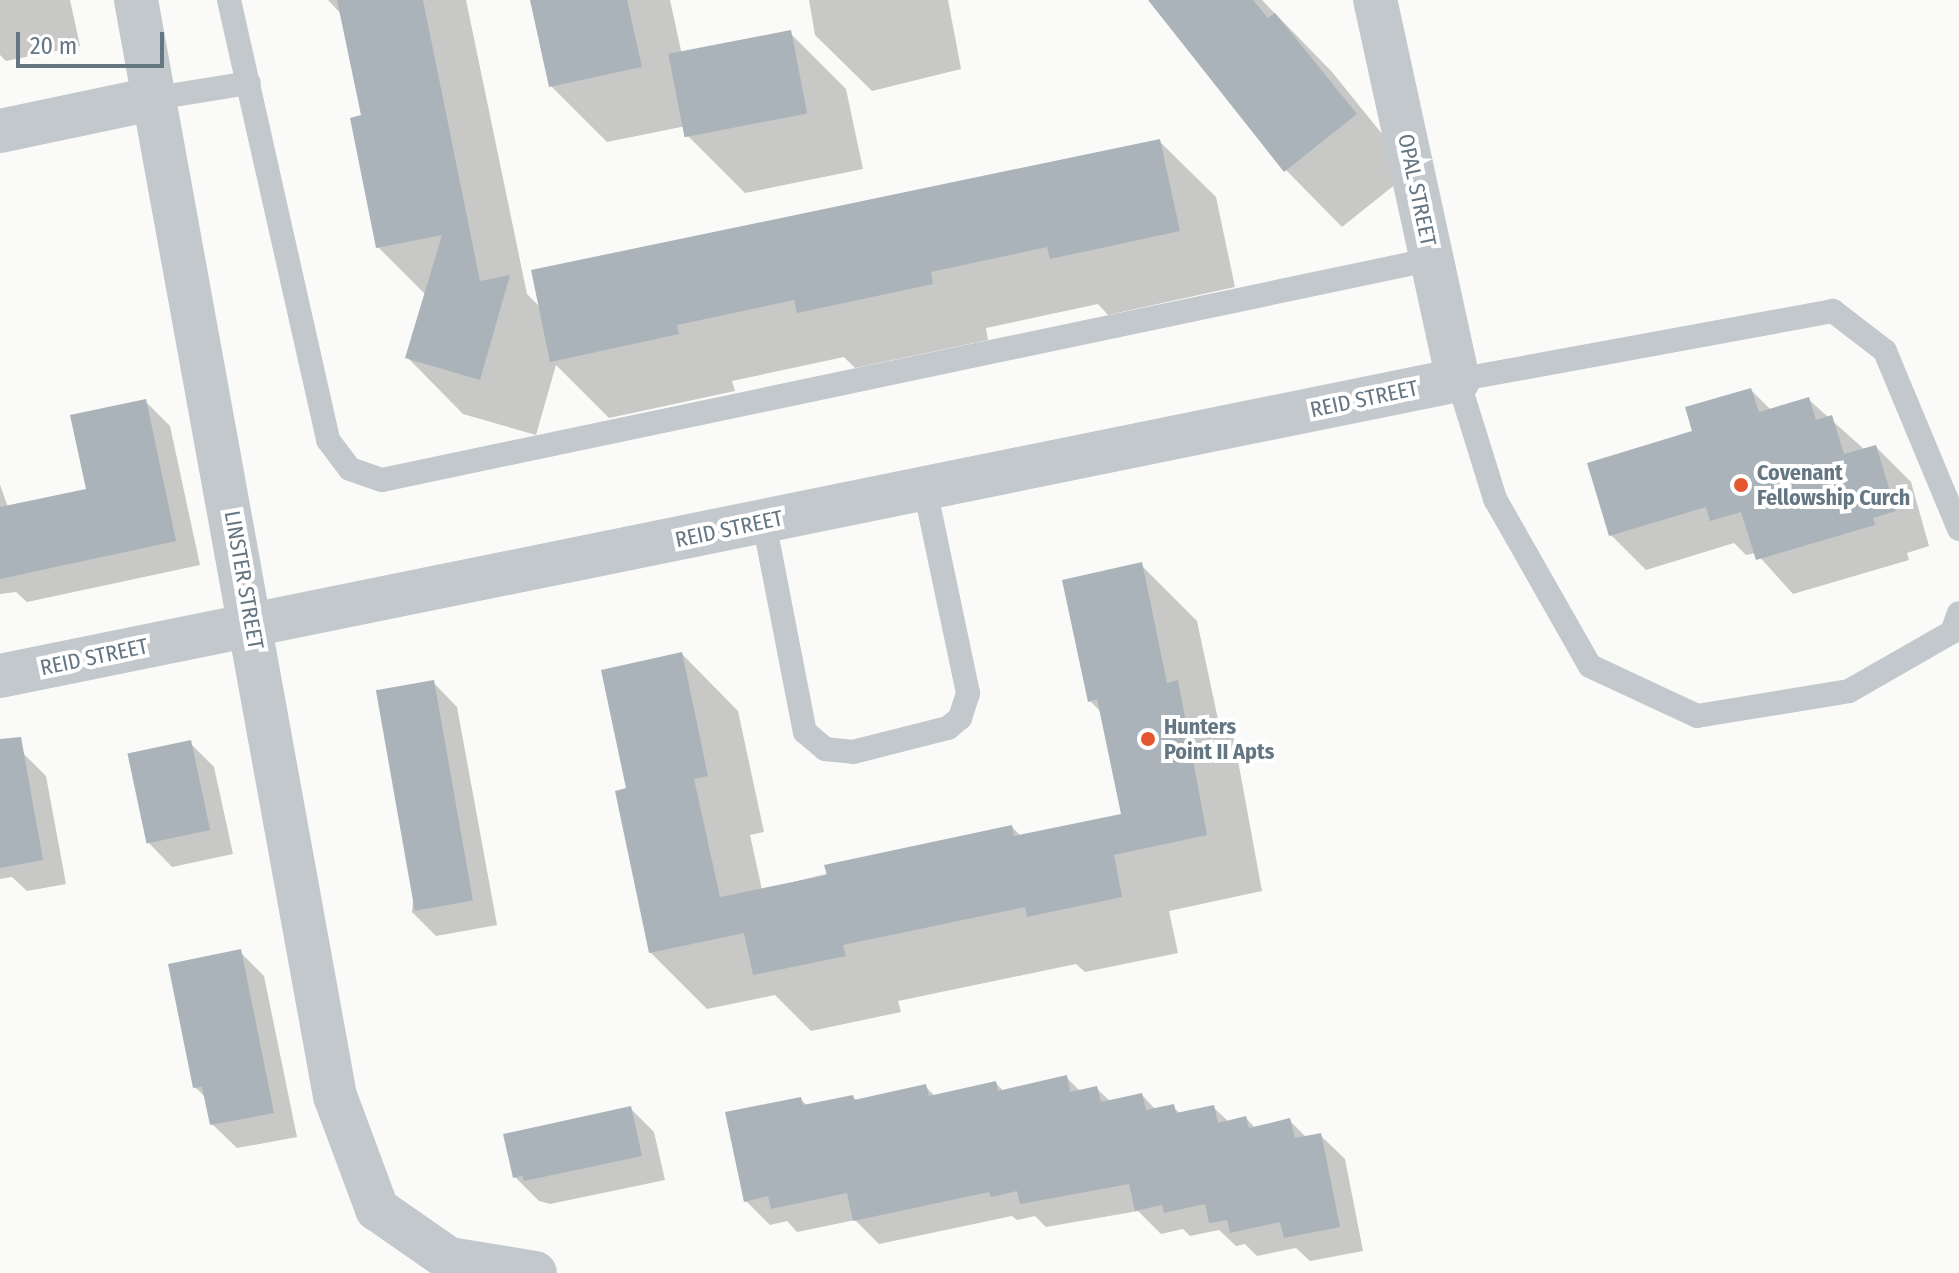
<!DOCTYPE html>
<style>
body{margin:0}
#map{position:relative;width:1959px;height:1273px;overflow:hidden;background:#fafaf8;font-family:"Fira Sans Condensed",sans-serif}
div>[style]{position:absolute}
.shadow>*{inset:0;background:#0003}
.building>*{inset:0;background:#aab3b9;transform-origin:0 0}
.lane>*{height:24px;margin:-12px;padding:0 12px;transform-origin:12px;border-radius:12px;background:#c3c8cc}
.street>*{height:44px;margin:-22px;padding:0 22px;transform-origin:22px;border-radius:22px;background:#c3c8cc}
.dots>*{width:22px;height:22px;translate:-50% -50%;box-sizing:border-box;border:4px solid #fff;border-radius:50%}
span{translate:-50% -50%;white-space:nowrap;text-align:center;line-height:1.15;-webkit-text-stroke:8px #fff;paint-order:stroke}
.street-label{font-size:22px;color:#657683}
.poi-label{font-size:22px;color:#657683;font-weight:700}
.left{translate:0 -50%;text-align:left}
.scale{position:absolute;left:16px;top:32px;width:148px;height:36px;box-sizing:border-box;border:4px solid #657683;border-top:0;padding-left:10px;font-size:24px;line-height:28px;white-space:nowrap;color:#657683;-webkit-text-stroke:6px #fff;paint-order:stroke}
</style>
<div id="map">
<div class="shadow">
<div style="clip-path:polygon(0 0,70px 0,80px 46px,6px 61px,0 55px)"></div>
<div style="clip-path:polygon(328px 0,466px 0,527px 294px,541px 308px,1159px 141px,1216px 197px,1235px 287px,1108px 315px,1098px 304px,986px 328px,988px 340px,855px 368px,844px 357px,732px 381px,735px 391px,609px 418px,556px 365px,536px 435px,463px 414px,407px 357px,426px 295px,378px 247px,363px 117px,342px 15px)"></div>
<div style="clip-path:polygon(545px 0,670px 0,682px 55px,790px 33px,846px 89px,863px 169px,745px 193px,688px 136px,686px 126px,607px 142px,551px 86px)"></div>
<div style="clip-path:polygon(809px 0,948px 0,961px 69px,872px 91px,815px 35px)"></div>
<div style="clip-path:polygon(1150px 0,1262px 0,1332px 72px,1412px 171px,1342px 227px,1286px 170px)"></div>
<div style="clip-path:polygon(1751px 390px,1771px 410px,1808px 399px,1865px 450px,1876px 447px,1911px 482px,1929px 546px,1907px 553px,1909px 560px,1793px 594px,1756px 553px,1746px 555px,1734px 543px,1646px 570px,1611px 535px,1695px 432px)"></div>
<div style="clip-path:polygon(145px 401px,170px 426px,200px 565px,27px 602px,16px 592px,0 594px,0 485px,8px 507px,89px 491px)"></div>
<div style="clip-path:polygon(1141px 565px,1197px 621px,1219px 724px,1234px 739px,1262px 891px,1169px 911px,1178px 953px,1085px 972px,1076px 964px,898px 1001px,901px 1012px,811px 1031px,775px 995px,707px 1009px,650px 952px,628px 790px,682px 654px,738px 711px,764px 832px,750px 835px,762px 890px,1012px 827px,1021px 836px,1123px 815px,1102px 713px,1090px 701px)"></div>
<div style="clip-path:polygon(433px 682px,457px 707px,497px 925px,436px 936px,412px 912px)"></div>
<div style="clip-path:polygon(190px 743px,214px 767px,233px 854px,172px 867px,148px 842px)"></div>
<div style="clip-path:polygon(22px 752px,46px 776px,66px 884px,27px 891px,12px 877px,0 879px,0 756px)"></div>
<div style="clip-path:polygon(240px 952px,264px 976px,297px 1137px,237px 1148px,212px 1124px,207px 1099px,195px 1087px)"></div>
<div style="clip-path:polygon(1066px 1077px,1081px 1092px,1096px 1088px,1111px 1102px,1142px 1095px,1156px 1110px,1173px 1107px,1181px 1114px,1213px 1107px,1229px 1122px,1246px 1118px,1256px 1129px,1290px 1121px,1307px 1138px,1320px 1135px,1345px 1159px,1363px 1251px,1310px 1261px,1296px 1248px,1257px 1256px,1245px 1244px,1236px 1246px,1219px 1230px,1190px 1236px,1183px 1229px,1161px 1234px,1138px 1211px,1046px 1227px,1035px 1216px,1017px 1220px,1012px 1216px,879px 1244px,855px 1220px,797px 1232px,787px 1221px,770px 1225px,746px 1201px,800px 1099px,808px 1106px,853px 1097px,857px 1101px,925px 1086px,936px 1097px,996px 1083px,1004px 1092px)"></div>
<div style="clip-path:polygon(630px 1108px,654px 1132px,665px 1180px,550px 1204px,539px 1201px,515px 1177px)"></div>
</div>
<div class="building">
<div style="clip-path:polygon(337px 0,423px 0,480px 281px,510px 275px,480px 380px,405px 358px,442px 235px,376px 248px,350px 118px,361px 115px)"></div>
<div style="clip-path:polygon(530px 0,627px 0,642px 67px,549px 87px)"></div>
<div style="clip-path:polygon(1148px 0,1253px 0,1268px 18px,1275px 13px,1357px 114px,1284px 172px)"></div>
<div style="left:791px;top:30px;width:85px;height:125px;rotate:79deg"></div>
<div style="clip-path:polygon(1160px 139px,1180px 231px,1050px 259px,1047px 247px,931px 272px,933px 284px,797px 313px,794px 300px,677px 325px,679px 334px,550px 362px,531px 270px)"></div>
<div style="clip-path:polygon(1751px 388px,1759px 412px,1809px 397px,1816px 420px,1832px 415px,1844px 454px,1876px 445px,1896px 511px,1873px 518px,1875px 525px,1756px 560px,1741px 512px,1710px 521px,1706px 507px,1609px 536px,1587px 463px,1692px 431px,1685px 407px)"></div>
<div style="clip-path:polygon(146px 399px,176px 541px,0 579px,0 507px,86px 489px,70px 415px)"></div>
<div style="clip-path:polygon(1142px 562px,1167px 683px,1178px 680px,1207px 835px,1114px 855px,1122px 897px,1027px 917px,1025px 907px,843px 945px,846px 956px,753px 975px,744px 933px,649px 953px,615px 791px,626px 788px,601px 670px,682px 652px,708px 776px,694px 779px,720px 897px,827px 875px,824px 865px,1012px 825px,1014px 836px,1121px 814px,1097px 699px,1088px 702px,1062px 580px)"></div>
<div style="left:434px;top:680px;width:224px;height:59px;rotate:80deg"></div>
<div style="clip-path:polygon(21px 737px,43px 860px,0 868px,0 739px)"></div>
<div style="left:191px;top:740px;width:92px;height:65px;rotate:78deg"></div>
<div style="clip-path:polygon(241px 949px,274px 1113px,210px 1125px,202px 1087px,193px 1088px,168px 964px)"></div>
<div style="clip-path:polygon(1067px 1075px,1070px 1092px,1097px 1086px,1101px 1102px,1142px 1093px,1146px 1110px,1174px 1104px,1176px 1113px,1214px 1105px,1218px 1123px,1246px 1116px,1249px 1128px,1290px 1118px,1295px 1138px,1321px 1133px,1340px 1227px,1284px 1238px,1280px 1222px,1230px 1233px,1227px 1220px,1209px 1223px,1205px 1204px,1164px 1213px,1162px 1205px,1135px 1211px,1129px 1184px,1020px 1204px,1017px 1191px,991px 1197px,989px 1192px,853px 1221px,847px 1193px,771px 1209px,768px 1196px,744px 1202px,725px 1112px,801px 1097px,803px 1105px,853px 1095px,854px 1100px,926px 1084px,929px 1096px,996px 1081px,998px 1091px)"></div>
<div style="clip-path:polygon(631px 1106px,642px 1156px,524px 1181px,522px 1176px,513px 1178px,503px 1134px)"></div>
</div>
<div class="lane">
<div style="left:229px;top:0;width:451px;rotate:77.3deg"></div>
<div style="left:328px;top:440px;width:36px;rotate:53deg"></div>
<div style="left:350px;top:469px;width:34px;rotate:19deg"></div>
<div style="left:382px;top:480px;width:1074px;rotate:-11.87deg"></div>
<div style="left:156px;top:98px;width:94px;rotate:-9.2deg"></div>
<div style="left:764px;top:522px;width:214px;rotate:79deg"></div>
<div style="left:805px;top:732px;width:26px;rotate:40deg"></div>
<div style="left:825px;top:749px;width:28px;rotate:6deg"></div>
<div style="left:853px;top:752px;width:98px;rotate:-14.2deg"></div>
<div style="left:948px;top:728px;width:16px;rotate:-40deg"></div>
<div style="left:960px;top:718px;width:26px;rotate:-72deg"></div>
<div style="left:968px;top:693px;width:208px;rotate:-101.9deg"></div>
<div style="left:1959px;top:529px;width:193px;rotate:-112.6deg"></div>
<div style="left:1885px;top:351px;width:66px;rotate:-142.4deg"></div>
<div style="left:1833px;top:311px;width:381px;rotate:169.6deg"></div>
<div style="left:1458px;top:380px;width:125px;rotate:72.7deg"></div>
<div style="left:1495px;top:499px;width:192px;rotate:60.4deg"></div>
<div style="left:1590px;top:666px;width:118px;rotate:25deg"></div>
<div style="left:1697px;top:716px;width:154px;rotate:-9.3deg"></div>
<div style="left:1849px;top:691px;width:119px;rotate:-29.8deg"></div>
<div style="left:1952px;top:632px;width:20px;rotate:-70deg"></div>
</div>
<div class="street">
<div style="left:136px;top:0;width:1114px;rotate:79.71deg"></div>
<div style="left:335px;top:1096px;width:121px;rotate:69.6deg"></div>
<div style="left:377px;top:1209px;width:88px;rotate:34.8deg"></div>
<div style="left:449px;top:1259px;width:87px;rotate:9.2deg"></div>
<div style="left:0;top:131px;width:159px;rotate:-11.9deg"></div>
<div style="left:0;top:676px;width:1488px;rotate:-11.48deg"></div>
<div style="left:1458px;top:380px;width:389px;rotate:-102.3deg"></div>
</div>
<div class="dots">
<div style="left:1741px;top:485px;background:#e4572e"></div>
<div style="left:1148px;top:739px;background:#e4572e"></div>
</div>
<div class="street-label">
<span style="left:1417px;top:190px;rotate:78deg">OPAL STREET</span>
<span style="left:1364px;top:399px;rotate:-12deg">REID STREET</span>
<span style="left:729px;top:529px;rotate:-12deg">REID STREET</span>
<span style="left:244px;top:580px;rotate:80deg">LINSTER STREET</span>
<span style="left:94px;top:657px;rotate:-12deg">REID STREET</span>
</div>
<div class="poi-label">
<span class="left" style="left:1757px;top:485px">Covenant<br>Fellowship Curch</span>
<span class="left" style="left:1164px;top:739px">Hunters<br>Point II Apts</span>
</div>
<div class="scale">20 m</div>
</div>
